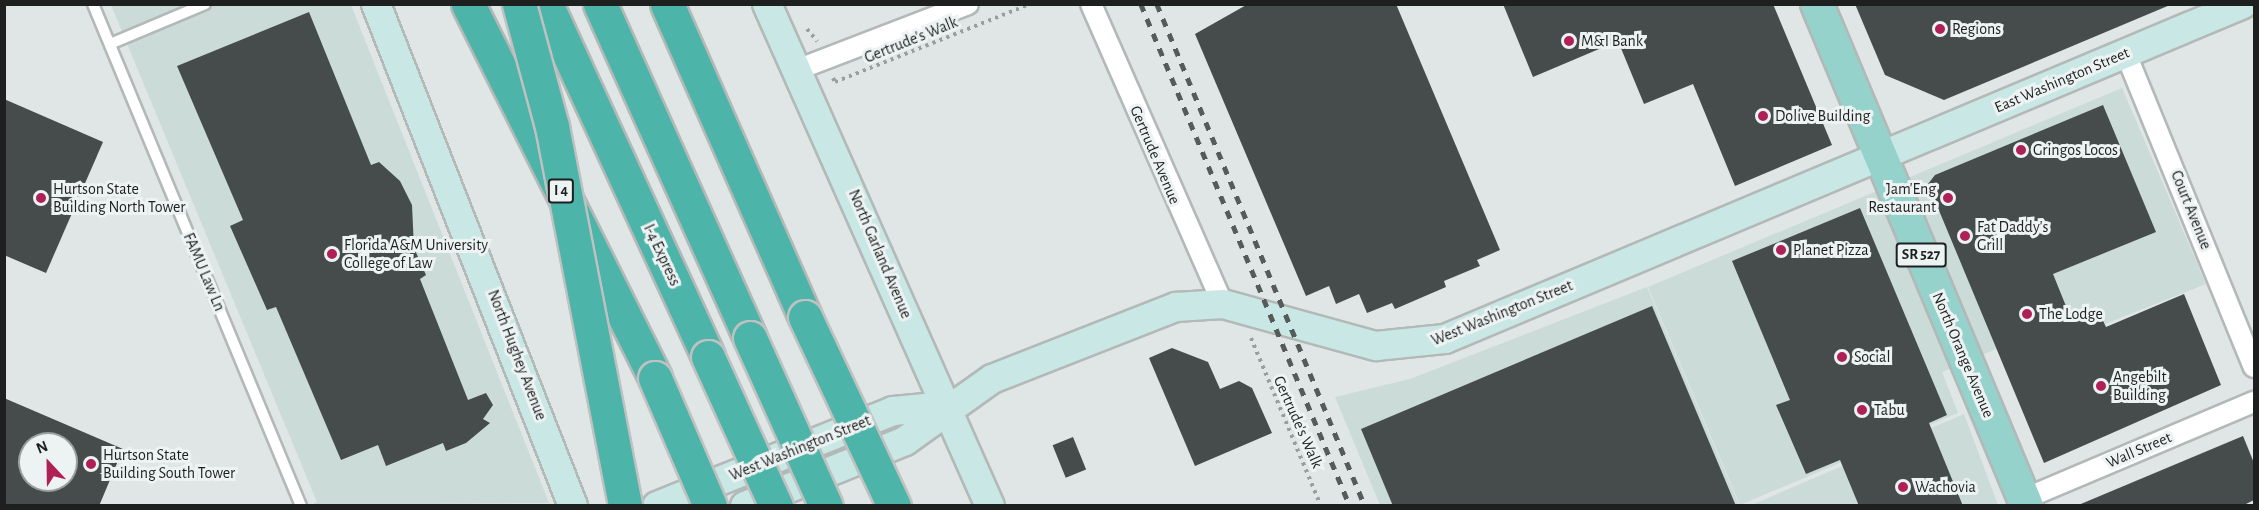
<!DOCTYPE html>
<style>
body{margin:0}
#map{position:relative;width:2259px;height:510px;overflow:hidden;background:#dfe6e5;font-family:"Alegreya Sans",sans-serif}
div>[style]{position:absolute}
.built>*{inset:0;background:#cbdbd8}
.building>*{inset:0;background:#464c4b;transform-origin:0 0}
.path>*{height:4px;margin-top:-2px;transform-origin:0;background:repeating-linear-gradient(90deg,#989d9d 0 3px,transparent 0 7.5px)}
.roads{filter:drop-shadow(2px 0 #b2b9b7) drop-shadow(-2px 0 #b2b9b7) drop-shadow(0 2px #b2b9b7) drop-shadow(0 -2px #b2b9b7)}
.lane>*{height:10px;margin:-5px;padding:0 5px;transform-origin:5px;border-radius:5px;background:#fff}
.street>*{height:20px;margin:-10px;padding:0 10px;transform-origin:10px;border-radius:10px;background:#fff}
.secondary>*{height:28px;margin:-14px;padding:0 14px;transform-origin:14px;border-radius:14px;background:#c9e8e5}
.primary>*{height:32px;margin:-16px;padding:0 16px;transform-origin:16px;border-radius:16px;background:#94d2cb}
.highway>*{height:33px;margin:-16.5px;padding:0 16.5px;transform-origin:16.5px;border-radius:16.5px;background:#4cb4a8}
.rail>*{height:4.5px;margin-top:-2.25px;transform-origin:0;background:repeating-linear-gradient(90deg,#565a59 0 8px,transparent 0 16px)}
.bridges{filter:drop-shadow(2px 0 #c0c1c1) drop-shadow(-2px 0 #c0c1c1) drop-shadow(0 2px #c0c1c1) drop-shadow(0 -2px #c0c1c1)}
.highway-bridge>*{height:33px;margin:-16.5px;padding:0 16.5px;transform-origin:16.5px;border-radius:16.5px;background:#4cb4a8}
.dots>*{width:16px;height:16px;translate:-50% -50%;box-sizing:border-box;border:3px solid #ecf3f2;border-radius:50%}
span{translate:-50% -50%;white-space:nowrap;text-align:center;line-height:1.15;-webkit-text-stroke:6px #ecf3f2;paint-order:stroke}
.shield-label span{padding:2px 4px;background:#ecf3f2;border:2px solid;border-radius:4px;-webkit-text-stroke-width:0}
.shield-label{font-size:15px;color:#1e2020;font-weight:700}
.poi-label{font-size:16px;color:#1e2020}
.left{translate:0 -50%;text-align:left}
.right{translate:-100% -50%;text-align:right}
.street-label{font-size:16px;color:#1e2020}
.frame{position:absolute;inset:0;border:6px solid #1e2020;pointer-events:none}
.north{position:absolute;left:18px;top:432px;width:60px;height:60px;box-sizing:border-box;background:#ecf3f2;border:2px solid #9a9f9e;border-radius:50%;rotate:338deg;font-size:16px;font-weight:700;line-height:24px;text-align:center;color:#1e2020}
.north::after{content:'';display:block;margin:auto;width:21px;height:27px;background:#af2056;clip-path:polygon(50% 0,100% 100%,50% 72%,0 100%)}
</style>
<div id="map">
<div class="built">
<div style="clip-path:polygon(111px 5px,351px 5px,549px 503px,311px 505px,317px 502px)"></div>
<div style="clip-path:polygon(2122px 88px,2206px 284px,2105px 324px,2097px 306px,1942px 372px,1958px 413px,1740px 505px,1648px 287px)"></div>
<div style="clip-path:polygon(1647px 287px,1739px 505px,1380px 505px,1335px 397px,1410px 379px)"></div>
<div style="clip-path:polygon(1964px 414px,1998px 505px,1749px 506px)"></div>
</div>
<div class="building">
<div style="clip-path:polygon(1248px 4px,1396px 4px,1500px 250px,1477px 260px,1480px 266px,1444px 281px,1446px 287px,1395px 309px,1392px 303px,1367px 313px,1359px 294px,1336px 304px,1329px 286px,1306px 296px,1195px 34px)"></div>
<div style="clip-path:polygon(1503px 4px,1773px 4px,1832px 145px,1735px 186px,1693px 84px,1644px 104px,1618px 41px,1533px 77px)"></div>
<div style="clip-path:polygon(1855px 4px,2170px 4px,2170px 5px,1944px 100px,1885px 75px)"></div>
<div style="clip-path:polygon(309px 12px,371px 165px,379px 162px,400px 181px,412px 205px,414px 248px,426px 275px,420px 279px,468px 400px,486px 393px,493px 405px,483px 419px,490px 423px,466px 443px,446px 451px,443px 443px,386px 466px,378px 445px,341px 460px,276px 307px,267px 310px,230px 226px,243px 220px,177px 66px)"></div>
<div style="clip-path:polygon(4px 99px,103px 142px,46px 273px,4px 255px)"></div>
<div style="clip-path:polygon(2103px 105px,2156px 232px,2053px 274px,2072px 321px,2098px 310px,2106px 327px,2184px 294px,2221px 385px,2044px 463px,1928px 184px,1935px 175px)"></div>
<div style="clip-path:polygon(1860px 208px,1947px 415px,1929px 423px,1963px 506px,1859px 506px,1840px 460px,1806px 474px,1776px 405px,1790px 400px,1732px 261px)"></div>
<div style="clip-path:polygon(1652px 306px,1736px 506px,1393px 506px,1361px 429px)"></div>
<div style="clip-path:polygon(1172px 348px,1208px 362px,1220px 389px,1239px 381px,1252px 388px,1272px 433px,1195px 466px,1149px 358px)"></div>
<div style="clip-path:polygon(evenodd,4px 398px,123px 449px,99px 506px,4px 506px,4px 398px,30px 444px,66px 444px,66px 480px,30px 480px,30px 444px)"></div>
<div style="clip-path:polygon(2243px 436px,2254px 463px,2254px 500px,2242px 506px,2076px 506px)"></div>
<div style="left:1073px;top:437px;width:35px;height:22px;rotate:68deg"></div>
</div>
<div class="path">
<div style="left:807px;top:29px;width:16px;rotate:50deg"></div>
<div style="left:833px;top:78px;width:4px;rotate:63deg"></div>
<div style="left:835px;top:82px;width:210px;rotate:-21.8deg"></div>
<div style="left:1251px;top:338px;width:182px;rotate:67.4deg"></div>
</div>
<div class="roads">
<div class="lane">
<div style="left:93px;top:4px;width:543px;rotate:67.49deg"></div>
<div style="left:110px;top:44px;width:103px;rotate:-22.8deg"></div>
</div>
<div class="street">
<div style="left:1091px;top:4px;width:328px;rotate:66.3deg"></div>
<div style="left:2126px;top:54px;width:338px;rotate:67.8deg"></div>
<div style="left:799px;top:69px;width:181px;rotate:-21deg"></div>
<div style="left:2024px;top:499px;width:250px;rotate:-22.9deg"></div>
</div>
<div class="secondary">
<div style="left:376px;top:4px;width:539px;rotate:68.57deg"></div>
<div style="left:767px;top:4px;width:549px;rotate:66.05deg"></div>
<div style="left:657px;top:506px;width:254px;rotate:-21.9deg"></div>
<div style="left:893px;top:411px;width:54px;rotate:-5.3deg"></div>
<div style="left:745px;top:506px;width:173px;rotate:-22.1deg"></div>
<div style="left:905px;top:441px;width:107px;rotate:-35.5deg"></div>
<div style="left:992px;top:379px;width:198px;rotate:-21.4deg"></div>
<div style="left:1176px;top:307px;width:47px;rotate:-3.7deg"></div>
<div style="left:1223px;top:304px;width:159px;rotate:15.4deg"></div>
<div style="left:1376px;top:346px;width:69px;rotate:-5.8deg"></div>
<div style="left:1445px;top:339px;width:865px;rotate:-22.77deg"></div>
</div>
<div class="primary">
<div style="left:1817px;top:4px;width:544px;rotate:67.3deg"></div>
</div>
<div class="highway">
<div style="left:468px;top:4px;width:418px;rotate:63.4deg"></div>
<div style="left:546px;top:4px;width:388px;rotate:65.3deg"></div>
<div style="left:600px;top:4px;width:366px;rotate:65.8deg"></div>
<div style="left:667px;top:4px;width:342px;rotate:66.2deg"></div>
</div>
</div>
<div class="rail">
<div style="left:1141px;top:4px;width:544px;rotate:67.4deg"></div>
<div style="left:1157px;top:4px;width:543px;rotate:67.49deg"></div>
</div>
<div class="bridges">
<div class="highway-bridge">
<div style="left:519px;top:4px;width:126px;rotate:74.9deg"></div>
<div style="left:552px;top:126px;width:387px;rotate:79.1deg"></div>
<div style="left:805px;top:317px;width:209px;rotate:64.8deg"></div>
<div style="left:750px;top:338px;width:184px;rotate:65.7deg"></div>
<div style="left:708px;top:357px;width:164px;rotate:65.5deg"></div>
<div style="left:655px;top:378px;width:139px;rotate:66.7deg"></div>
</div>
</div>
<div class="dots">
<div style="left:1940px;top:29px;background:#af2056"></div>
<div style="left:1569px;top:41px;background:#af2056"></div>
<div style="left:1763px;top:116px;background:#af2056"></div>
<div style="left:2021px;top:150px;background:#af2056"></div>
<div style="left:41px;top:198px;background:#af2056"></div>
<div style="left:1948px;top:198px;background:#af2056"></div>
<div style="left:1965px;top:236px;background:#af2056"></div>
<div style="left:1781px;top:250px;background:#af2056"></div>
<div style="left:332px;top:254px;background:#af2056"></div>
<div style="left:2027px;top:314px;background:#af2056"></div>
<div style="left:1842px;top:357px;background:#af2056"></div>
<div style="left:2101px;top:386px;background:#af2056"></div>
<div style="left:1862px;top:410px;background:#af2056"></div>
<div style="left:91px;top:464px;background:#af2056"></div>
<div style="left:1903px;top:487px;background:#af2056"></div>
</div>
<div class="shield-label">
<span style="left:561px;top:191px">I 4</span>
<span style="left:1921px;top:255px">SR 527</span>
</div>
<div class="poi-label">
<span class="left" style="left:1952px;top:29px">Regions</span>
<span class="left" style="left:1581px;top:41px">M&amp;I Bank</span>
<span class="left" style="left:1775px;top:116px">Dolive Building</span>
<span class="left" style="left:2033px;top:150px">Gringos Locos</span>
<span class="left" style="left:53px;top:198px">Hurtson State<br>Building North Tower</span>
<span class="right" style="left:1936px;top:198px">Jam'Eng<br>Restaurant</span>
<span class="left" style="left:1977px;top:236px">Fat Daddy's<br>Grill</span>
<span class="left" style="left:344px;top:254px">Florida A&amp;M University<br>College of Law</span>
<span class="left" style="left:1793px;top:250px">Planet Pizza</span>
<span class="left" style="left:2039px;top:314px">The Lodge</span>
<span class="left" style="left:1854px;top:357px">Social</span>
<span class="left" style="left:2113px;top:386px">Angebilt<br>Building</span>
<span class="left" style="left:1874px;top:410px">Tabu</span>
<span class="left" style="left:103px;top:464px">Hurtson State<br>Building South Tower</span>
<span class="left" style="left:1915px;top:487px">Wachovia</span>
</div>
<div class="street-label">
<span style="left:911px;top:40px;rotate:-22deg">Gertrude's Walk</span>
<span style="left:2062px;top:80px;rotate:-23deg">East Washington Street</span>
<span style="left:1155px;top:155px;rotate:67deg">Gertrude Avenue</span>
<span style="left:2191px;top:210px;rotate:68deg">Court Avenue</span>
<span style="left:880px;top:254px;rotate:67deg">North Garland Avenue</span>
<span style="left:662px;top:255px;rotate:65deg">I-4 Express</span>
<span style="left:204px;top:272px;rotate:67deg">FAMU Law Ln</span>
<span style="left:1502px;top:313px;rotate:-22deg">West Washington Street</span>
<span style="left:517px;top:355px;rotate:69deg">North Hughey Avenue</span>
<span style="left:1963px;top:355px;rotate:67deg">North Orange Avenue</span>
<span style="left:1298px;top:422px;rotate:66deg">Gertrude's Walk</span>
<span style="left:800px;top:448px;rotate:-22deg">West Washington Street</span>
<span style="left:2139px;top:450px;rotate:-23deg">Wall Street</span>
</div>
<div class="frame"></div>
<div class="north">N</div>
</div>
